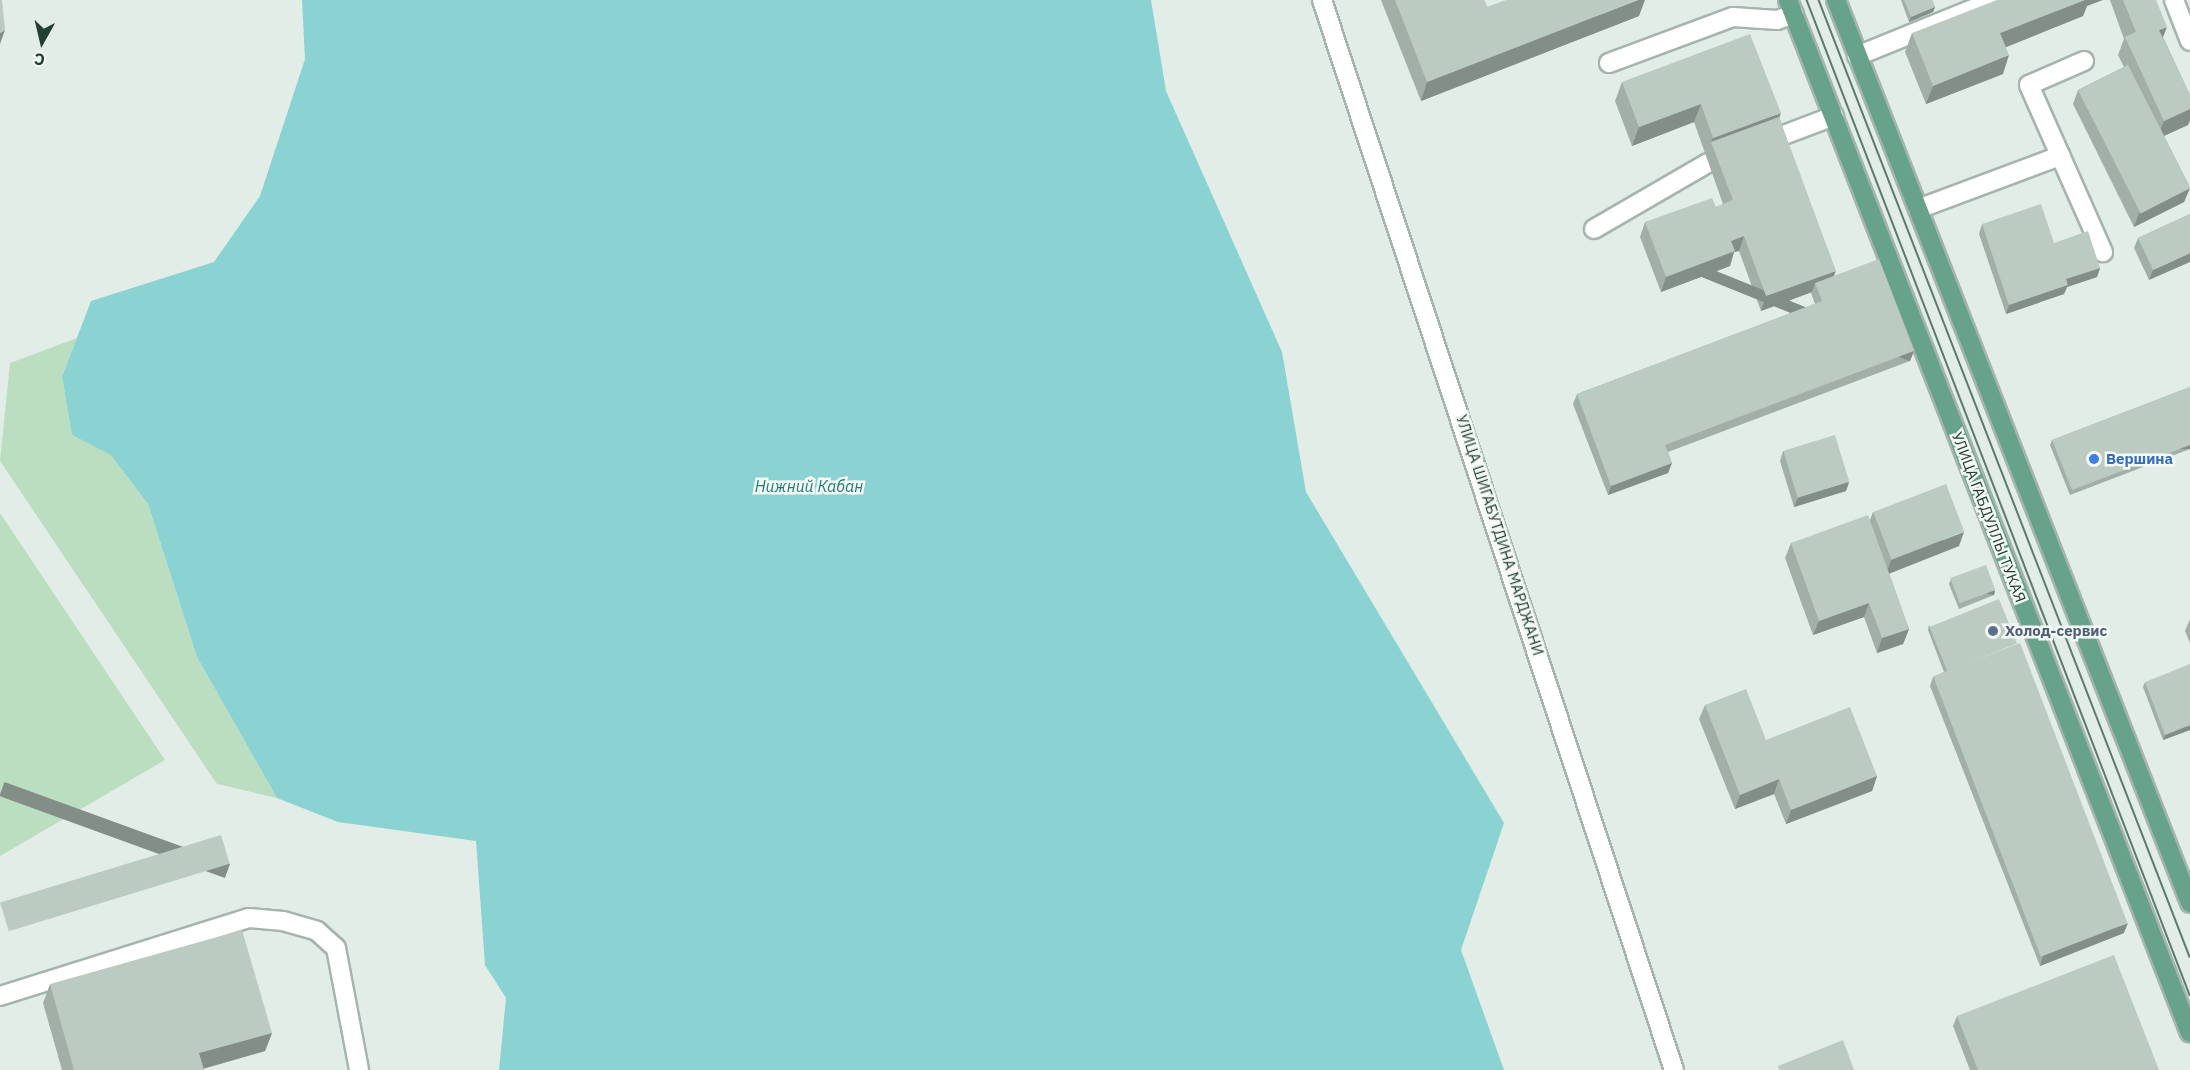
<!DOCTYPE html>
<meta charset="utf-8">
<style>
body{margin:0}
#map{position:relative;width:2190px;height:1070px;overflow:hidden;background:#e3ede7;font-family:"IBM Plex Sans",sans-serif}
div>[style]{position:absolute}
.green>*{inset:0;background:#bcdec0}
.water>*{inset:0;background:#8bd2d2}
.roads{filter:drop-shadow(2px 0 #a5b5ad) drop-shadow(-2px 0 #a5b5ad) drop-shadow(0 2px #a5b5ad) drop-shadow(0 -2px #a5b5ad)}
.minor>*{height:18px;margin:-9px;padding:0 9px;transform-origin:9px;border-radius:9px;background:#fff}
.major>*{height:18px;margin:-9px;padding:0 9px;transform-origin:9px;border-radius:9px;background:#67a38a}
.tram>*{height:1.5px;margin:-0.75px;padding:0 0.75px;transform-origin:0.75px;border-radius:0.75px;background:#5d7a6e}
.wall>*{inset:0;background:#a1afa7}
.shaded-wall>*{inset:0;background:#838e88;transform-origin:0 0}
.building>*{inset:0;background:#bbcbc2;transform-origin:0 0}
.dots>*{width:16px;height:16px;translate:-50% -50%;box-sizing:border-box;border:3px solid #f4f9f6;border-radius:50%}
span{translate:-50% -50%;white-space:nowrap;text-align:center;line-height:1.15;-webkit-text-stroke:5px #f4f9f6;paint-order:stroke}
.shop-label{font-size:15px;color:#366cbe;font-weight:700}
.left{translate:0 -50%;text-align:left}
.street-label{font-size:15px;color:#223f32}
.service-label{font-size:15px;color:#4e5e75;font-weight:700}
.water-label{font-size:16px;color:#1c7c7c;font-style:italic}
.north{position:absolute;left:12px;top:12px;width:60px;height:60px;-webkit-text-stroke:4px #f4f9f6;paint-order:stroke;rotate:188deg;font-size:16px;font-weight:700;line-height:24px;text-align:center;color:#223f32}
.north::after{content:'';display:block;margin:auto;width:21px;height:27px;background:#223f32;clip-path:polygon(50% 0,100% 100%,50% 72%,0 100%)}
</style>
<div id="map">
<div class="green">
<div style="clip-path:polygon(77px 338px,62px 377px,72px 435px,111px 454px,148px 504px,197px 657px,277px 798px,217px 784px,0 461px,10px 363px)"></div>
<div style="clip-path:polygon(0 513px,165px 760px,0 856px)"></div>
</div>
<div class="water">
<div style="clip-path:polygon(302px 0,1151px 0,1166px 91px,1282px 352px,1306px 492px,1504px 823px,1461px 950px,1504px 1070px,499px 1070px,506px 998px,485px 965px,476px 841px,338px 822px,277px 798px,197px 657px,148px 504px,111px 455px,72px 435px,62px 377px,91px 301px,214px 262px,260px 196px,305px 59px)"></div>
</div>
<div class="roads">
<div class="minor">
<div style="left:1322px;top:0;width:1126px;rotate:71.79deg"></div>
<div style="left:2174px;top:0;width:44px;rotate:68.7deg"></div>
<div style="left:1857px;top:56px;width:149px;rotate:-22.1deg"></div>
<div style="left:2084px;top:61px;width:60px;rotate:156.4deg"></div>
<div style="left:2029px;top:85px;width:183px;rotate:66.1deg"></div>
<div style="left:1609px;top:63px;width:132px;rotate:-20.4deg"></div>
<div style="left:1733px;top:17px;width:44px;rotate:3.9deg"></div>
<div style="left:1777px;top:20px;width:18px;rotate:-19deg"></div>
<div style="left:1776px;top:138px;width:62px;rotate:-20.8deg"></div>
<div style="left:1918px;top:209px;width:152px;rotate:-20.5deg"></div>
<div style="left:1594px;top:229px;width:132px;rotate:-30.1deg"></div>
<div style="left:0;top:996px;width:261px;rotate:-17.4deg"></div>
<div style="left:249px;top:918px;width:34px;rotate:5deg"></div>
<div style="left:283px;top:921px;width:35px;rotate:16deg"></div>
<div style="left:317px;top:931px;width:25px;rotate:42deg"></div>
<div style="left:336px;top:948px;width:124px;rotate:79.3deg"></div>
</div>
<div class="major">
<div style="left:1788px;top:0;width:1108px;rotate:68.74deg"></div>
<div style="left:1836px;top:0;width:970px;rotate:68.59deg"></div>
</div>
</div>
<div class="tram">
<div style="left:1807px;top:0;width:1066px;rotate:68.95deg"></div>
<div style="left:1819px;top:0;width:1026px;rotate:68.81deg"></div>
</div>
<div class="wall">
<div style="clip-path:polygon(1381px 0,1484px 0,1487px 7px,1639px 16px,1421px 101px)"></div>
<div style="clip-path:polygon(1901px 0,1932px 0,1935px 7px,1933px 12px,1909px 22px)"></div>
<div style="clip-path:polygon(2110px 0,2156px 0,2163px 37px,2190px 95px,2190px 120px,2188px 125px,2164px 136px,2190px 188px,2184px 202px,2134px 227px,2073px 104px,2078px 90px,2124px 67px,2118px 55px,2124px 39px)"></div>
<div style="clip-path:polygon(2087px 6px,2083px 16px,2006px 47px,2003px 74px,1926px 104px,1905px 52px,1912px 33px)"></div>
<div style="clip-path:polygon(1622px 82px,1779px 117px,1834px 276px,1914px 351px,1910px 361px,1668px 452px,1672px 463px,1668px 473px,1608px 495px,1573px 404px,1577px 394px,1815px 304px,1811px 293px,1812px 292px,1761px 311px,1739px 251px,1734px 252px,1730px 266px,1661px 292px,1640px 237px,1645px 222px,1716px 207px,1723px 204px,1694px 122px,1632px 146px,1615px 101px)"></div>
<div style="clip-path:polygon(2190px 214px,2149px 280px,2134px 248px,2138px 238px)"></div>
<div style="clip-path:polygon(1982px 224px,2054px 243px,2100px 268px,2097px 277px,2067px 287px,2064px 294px,2006px 314px,1979px 234px)"></div>
<div style="clip-path:polygon(2190px 387px,2190px 449px,2070px 495px,2050px 445px,2052px 440px)"></div>
<div style="clip-path:polygon(1783px 451px,1849px 482px,1846px 491px,1794px 507px,1780px 461px)"></div>
<div style="clip-path:polygon(1873px 512px,1959px 546px,1889px 573px,1909px 629px,1903px 644px,1877px 653px,1864px 617px,1813px 635px,1785px 558px,1791px 543px,1870px 520px)"></div>
<div style="clip-path:polygon(1951px 579px,1995px 590px,1994px 595px,1959px 609px,1949px 584px)"></div>
<div style="clip-path:polygon(2190px 620px,2190px 643px,2185px 631px,2189px 621px)"></div>
<div style="clip-path:polygon(1929px 625px,2124px 933px,2040px 966px,1930px 686px,1933px 677px,1944px 672px,1928px 630px)"></div>
<div style="clip-path:polygon(2145px 682px,2190px 730px,2163px 740px,2143px 687px)"></div>
<div style="clip-path:polygon(1705px 705px,1766px 740px,1877px 776px,1872px 791px,1786px 824px,1774px 794px,1735px 809px,1699px 719px)"></div>
<div style="clip-path:polygon(50px 984px,272px 1033px,265px 1051px,203px 1069px,204px 1070px,62px 1070px,43px 1003px)"></div>
<div style="clip-path:polygon(1957px 1016px,2159px 1070px,1970px 1070px,1953px 1026px)"></div>
</div>
<div class="shaded-wall">
<div style="clip-path:polygon(1638px 0,1645px 0,1639px 16px,1421px 101px,1427px 82px)"></div>
<div style="clip-path:polygon(2084px 0,2103px 0,2087px 6px,2083px 16px,1994px 52px,2000px 33px)"></div>
<div style="clip-path:polygon(1935px 7px,1933px 12px,1909px 22px,1911px 17px)"></div>
<div style="clip-path:polygon(2167px 27px,2160px 45px,2159px 30px)"></div>
<div style="clip-path:polygon(5px 30px,0 44px,0 33px)"></div>
<div style="clip-path:polygon(2009px 55px,2003px 74px,1926px 104px,1933px 86px)"></div>
<div style="clip-path:polygon(1701px 104px,1694px 122px,1632px 146px,1639px 127px)"></div>
<div style="clip-path:polygon(2190px 109px,2190px 120px,2188px 125px,2157px 139px,2164px 121px)"></div>
<div style="clip-path:polygon(1781px 113px,1774px 132px,1711px 142px,1713px 138px)"></div>
<div style="clip-path:polygon(2190px 188px,2184px 202px,2134px 227px,2139px 213px)"></div>
<div style="clip-path:polygon(1744px 236px,1739px 251px,1734px 252px,1730px 266px,1661px 292px,1666px 277px,1731px 241px)"></div>
<div style="clip-path:polygon(2190px 253px,2190px 262px,2149px 280px,2153px 270px)"></div>
<div style="clip-path:polygon(2100px 268px,2097px 277px,2067px 287px,2064px 294px,2006px 314px,2009px 305px,2066px 279px)"></div>
<div style="clip-path:polygon(1836px 271px,1830px 285px,1815px 283px,1812px 292px,1761px 311px,1766px 296px)"></div>
<div style="left:1914px;top:351px;width:11px;height:266px;rotate:112deg"></div>
<div style="left:2190px;top:445px;width:4px;height:126px;rotate:90deg"></div>
<div style="clip-path:polygon(1672px 463px,1668px 473px,1608px 495px,1611px 486px)"></div>
<div style="clip-path:polygon(1849px 482px,1846px 491px,1794px 507px,1798px 497px)"></div>
<div style="clip-path:polygon(1964px 532px,1959px 546px,1886px 575px,1891px 560px)"></div>
<div style="left:1995px;top:590px;width:5px;height:38px;rotate:101deg"></div>
<div style="clip-path:polygon(1869px 603px,1864px 617px,1813px 635px,1819px 621px)"></div>
<div style="clip-path:polygon(1909px 629px,1903px 644px,1877px 653px,1882px 638px)"></div>
<div style="clip-path:polygon(2190px 725px,2190px 730px,2163px 740px,2165px 735px)"></div>
<div style="clip-path:polygon(1877px 776px,1872px 791px,1786px 824px,1791px 810px)"></div>
<div style="clip-path:polygon(1779px 779px,1774px 794px,1735px 809px,1740px 795px)"></div>
<div style="left:230px;top:864px;width:15px;height:240px;rotate:110deg"></div>
<div style="clip-path:polygon(2128px 923px,2124px 933px,2040px 966px,2043px 956px)"></div>
<div style="clip-path:polygon(272px 1033px,265px 1051px,198px 1070px,199px 1053px)"></div>
</div>
<div class="building">
<div style="clip-path:polygon(0 0,2px 0,5px 30px,0 33px)"></div>
<div style="clip-path:polygon(1395px 0,1484px 0,1487px 7px,1506px 0,1638px 0,1427px 82px)"></div>
<div style="clip-path:polygon(1904px 0,1932px 0,1935px 7px,1911px 17px)"></div>
<div style="clip-path:polygon(1997px 0,2085px 0,2000px 33px,2009px 55px,1933px 86px,1912px 33px)"></div>
<div style="clip-path:polygon(2123px 0,2156px 0,2167px 27px,2159px 30px,2190px 95px,2190px 109px,2164px 121px,2125px 37px,2136px 32px)"></div>
<div style="clip-path:polygon(1750px 34px,1781px 113px,1713px 138px,1701px 104px,1639px 127px,1622px 82px)"></div>
<div style="left:2128px;top:65px;width:138px;height:56px;rotate:63deg"></div>
<div style="clip-path:polygon(1779px 117px,1836px 271px,1766px 296px,1744px 236px,1731px 241px,1735px 251px,1666px 277px,1645px 222px,1712px 198px,1716px 207px,1733px 200px,1711px 142px)"></div>
<div style="clip-path:polygon(2041px 204px,2054px 243px,2088px 231px,2100px 268px,2066px 279px,2068px 285px,2009px 305px,1982px 224px)"></div>
<div style="clip-path:polygon(2190px 214px,2190px 253px,2153px 270px,2138px 238px)"></div>
<div style="clip-path:polygon(1879px 259px,1914px 351px,1665px 445px,1672px 463px,1611px 486px,1577px 394px,1822px 301px,1815px 283px)"></div>
<div style="clip-path:polygon(2190px 387px,2190px 445px,2072px 490px,2052px 440px)"></div>
<div style="left:1835px;top:435px;width:49px;height:54px;rotate:73deg"></div>
<div style="left:1946px;top:484px;width:51px;height:78px;rotate:69deg"></div>
<div style="clip-path:polygon(1868px 515px,1909px 629px,1882px 638px,1869px 603px,1819px 621px,1791px 543px)"></div>
<div style="left:1986px;top:565px;width:27px;height:38px;rotate:70deg"></div>
<div style="left:1999px;top:599px;width:48px;height:75px;rotate:68deg"></div>
<div style="left:2020px;top:643px;width:300px;height:93px;rotate:69deg"></div>
<div style="clip-path:polygon(2190px 664px,2190px 725px,2165px 735px,2145px 682px)"></div>
<div style="clip-path:polygon(1746px 689px,1766px 740px,1850px 707px,1877px 776px,1791px 810px,1779px 779px,1740px 795px,1705px 705px)"></div>
<div style="left:221px;top:835px;width:30px;height:231px;rotate:73deg"></div>
<div style="clip-path:polygon(242px 930px,272px 1033px,199px 1053px,204px 1070px,74px 1070px,50px 984px)"></div>
<div style="clip-path:polygon(2114px 955px,2159px 1070px,1978px 1070px,1957px 1016px)"></div>
<div style="clip-path:polygon(1843px 1040px,1854px 1070px,1779px 1070px,1778px 1066px)"></div>
</div>
<div class="dots">
<div style="left:2094px;top:459px;background:#3f7fe0"></div>
<div style="left:1993px;top:631px;background:#5c6f8a"></div>
</div>
<div class="shop-label">
<span class="left" style="left:2106px;top:459px">Вершина</span>
</div>
<div class="street-label">
<span style="left:1989px;top:517px;rotate:69deg">УЛИЦА ГАБДУЛЛЫ ТУКАЯ</span>
<span style="left:1500px;top:535px;rotate:72deg">УЛИЦА ШИГАБУТДИНА МАРДЖАНИ</span>
</div>
<div class="service-label">
<span class="left" style="left:2005px;top:631px">Холод-сервис</span>
</div>
<div class="water-label">
<span style="left:809px;top:486px">Нижний Кабан</span>
</div>
<div class="north">С</div>
</div>
